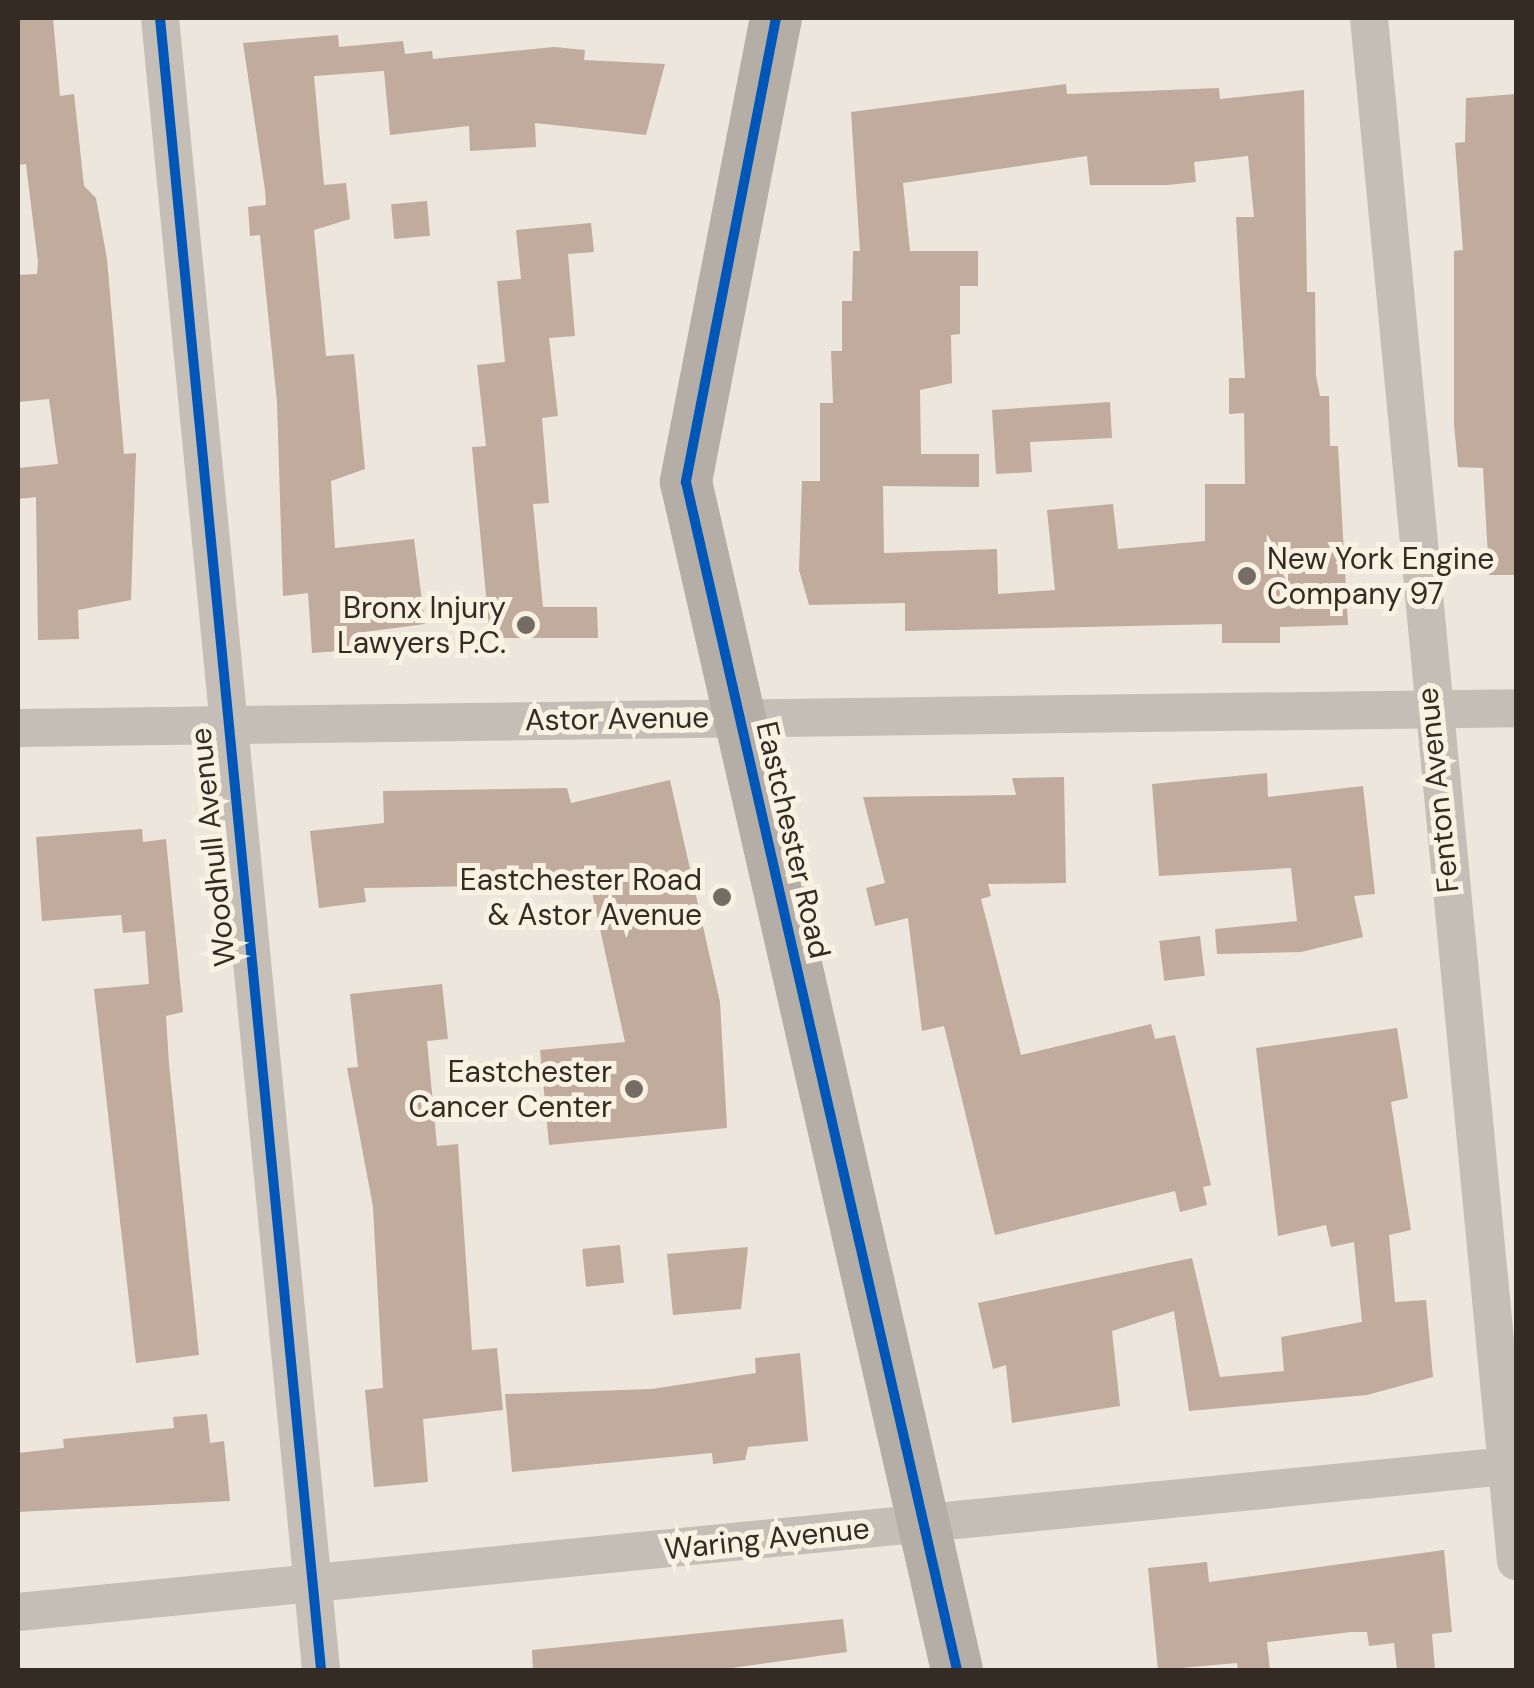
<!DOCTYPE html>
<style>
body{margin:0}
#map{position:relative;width:1534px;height:1688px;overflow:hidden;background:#ece6dc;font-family:"DM Sans",sans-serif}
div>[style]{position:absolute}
.building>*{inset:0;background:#c0ab9d;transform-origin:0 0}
.minor>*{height:38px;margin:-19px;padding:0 19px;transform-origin:19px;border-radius:19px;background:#c4beb6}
.secondary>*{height:52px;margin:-26px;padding:0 26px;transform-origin:26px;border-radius:26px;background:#b5aea6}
.cycleway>*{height:10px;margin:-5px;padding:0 5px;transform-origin:5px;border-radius:5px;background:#0057b8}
.dots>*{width:28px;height:28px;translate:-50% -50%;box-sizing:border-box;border:5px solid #f9f1e2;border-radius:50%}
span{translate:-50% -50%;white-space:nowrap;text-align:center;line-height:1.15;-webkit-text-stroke:10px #f9f1e2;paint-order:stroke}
.poi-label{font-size:30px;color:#342b25}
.left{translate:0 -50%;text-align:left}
.right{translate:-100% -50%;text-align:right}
.street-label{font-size:30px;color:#342b25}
.frame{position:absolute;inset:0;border:20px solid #342b25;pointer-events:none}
</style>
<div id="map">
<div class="building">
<div style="clip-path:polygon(18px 18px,53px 18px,60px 96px,74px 94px,84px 186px,96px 198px,107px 259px,124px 454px,136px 453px,131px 600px,78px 610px,79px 639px,38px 640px,36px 497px,18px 499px,18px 468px,58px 464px,49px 399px,18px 402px,18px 275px,37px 274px,38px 262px,26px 164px,18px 165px)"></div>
<div style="clip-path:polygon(338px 35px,339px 47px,403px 41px,405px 54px,432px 51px,433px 59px,554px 47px,585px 50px,584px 60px,665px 64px,646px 135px,535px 123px,536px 147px,470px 151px,469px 126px,390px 135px,384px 71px,314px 76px,324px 185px,346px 183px,350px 219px,314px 230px,326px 356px,354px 354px,365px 469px,331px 481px,335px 548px,414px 539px,425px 624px,364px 632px,365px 649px,312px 653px,308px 593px,283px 596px,277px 402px,260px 235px,250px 236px,248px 207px,266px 205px,265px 190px,243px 43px)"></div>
<div style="clip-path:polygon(evenodd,1066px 84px,1067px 94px,1219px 88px,1220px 99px,1304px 90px,1307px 292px,1315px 292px,1316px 376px,1320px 396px,1329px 396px,1330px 446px,1338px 446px,1348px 625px,1280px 627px,1280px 643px,1222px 643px,1222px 624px,905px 631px,905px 603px,809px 605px,799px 570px,802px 481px,820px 481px,820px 403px,833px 403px,831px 351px,842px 351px,842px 301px,852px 301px,853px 251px,860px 251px,851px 112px,1066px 84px,1087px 156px,1090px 185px,1167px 185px,1196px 182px,1194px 162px,1248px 156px,1254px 217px,1236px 217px,1245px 378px,1229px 378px,1229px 414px,1244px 413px,1245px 484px,1205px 484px,1205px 541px,1118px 549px,1113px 504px,1047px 510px,1055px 590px,998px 594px,997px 549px,884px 553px,883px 486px,979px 487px,979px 454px,921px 454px,920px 390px,952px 383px,951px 335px,960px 334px,960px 286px,978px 286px,978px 251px,910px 251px,903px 183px,1087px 156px)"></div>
<div style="clip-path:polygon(1516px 94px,1516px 575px,1489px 575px,1483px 468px,1458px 467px,1454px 424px,1454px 251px,1463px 250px,1455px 143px,1465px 142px,1466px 98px)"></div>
<div style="left:427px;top:201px;width:35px;height:36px;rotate:85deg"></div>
<div style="clip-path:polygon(591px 223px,594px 252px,568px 254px,575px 336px,549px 338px,558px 416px,542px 418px,549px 503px,533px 504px,543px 607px,597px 607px,598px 638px,490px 638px,472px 447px,486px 446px,477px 365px,505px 362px,497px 281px,521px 279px,516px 230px)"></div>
<div style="clip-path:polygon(1110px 402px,1112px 438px,1030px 442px,1032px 472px,996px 474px,992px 410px)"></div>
<div style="clip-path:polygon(1267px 773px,1268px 797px,1363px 786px,1375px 894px,1354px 896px,1363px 937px,1301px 952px,1217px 954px,1215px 929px,1297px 921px,1291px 868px,1159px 876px,1152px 784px)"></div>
<div style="clip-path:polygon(1064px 777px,1066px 883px,988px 884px,991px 896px,981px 899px,1021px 1055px,1151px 1024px,1155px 1039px,1175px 1035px,1211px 1185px,1203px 1187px,1207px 1205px,1180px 1212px,1175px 1191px,995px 1235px,944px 1026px,922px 1031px,908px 918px,875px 926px,866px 888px,885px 883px,863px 797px,1016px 795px,1012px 778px)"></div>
<div style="clip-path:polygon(670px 780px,720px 1002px,727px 1128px,549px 1145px,540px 1050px,625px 1042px,590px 884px,364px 888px,366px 902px,319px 908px,310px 831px,384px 823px,383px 791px,567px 788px,571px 803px)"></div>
<div style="clip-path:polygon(142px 829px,143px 842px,166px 839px,183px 1012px,166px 1016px,169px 1064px,199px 1355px,136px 1363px,94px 989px,149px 984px,145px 931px,123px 933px,121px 915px,42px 921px,36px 837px)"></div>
<div style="left:1200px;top:936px;width:40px;height:41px;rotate:83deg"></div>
<div style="clip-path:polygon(442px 984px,448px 1039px,427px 1041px,437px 1146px,458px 1144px,472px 1350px,497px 1348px,503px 1410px,423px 1419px,428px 1482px,374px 1487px,365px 1390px,383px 1388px,373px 1207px,347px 1068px,358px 1067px,350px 994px)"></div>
<div style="clip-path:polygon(1397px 1028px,1408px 1098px,1391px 1102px,1411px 1230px,1389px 1235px,1395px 1302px,1426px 1300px,1433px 1377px,1367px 1395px,1189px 1411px,1174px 1311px,1112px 1331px,1120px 1406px,1012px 1423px,1006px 1365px,993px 1369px,978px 1303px,1192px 1258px,1220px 1377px,1284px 1371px,1281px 1337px,1362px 1322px,1354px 1242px,1331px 1247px,1326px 1225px,1278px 1236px,1256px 1048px)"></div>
<div style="left:620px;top:1245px;width:38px;height:38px;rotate:84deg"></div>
<div style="clip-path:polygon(748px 1247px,741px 1309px,673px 1315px,667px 1254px)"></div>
<div style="clip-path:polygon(800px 1353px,808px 1441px,748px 1447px,745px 1460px,713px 1464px,712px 1453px,512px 1472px,505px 1394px,652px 1389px,756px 1373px,755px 1358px)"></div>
<div style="clip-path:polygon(207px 1414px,210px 1443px,224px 1441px,230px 1501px,18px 1512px,18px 1453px,64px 1448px,63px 1439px,174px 1428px,173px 1417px)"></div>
<div style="clip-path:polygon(1444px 1550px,1452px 1632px,1432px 1634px,1435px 1670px,1397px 1670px,1394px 1643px,1369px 1646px,1367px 1632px,1351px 1632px,1267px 1642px,1270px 1670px,1238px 1670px,1237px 1663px,1158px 1670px,1148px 1568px,1207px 1562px,1209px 1582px)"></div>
<div style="clip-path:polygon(843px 1619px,847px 1652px,716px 1670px,533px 1670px,532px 1650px)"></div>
</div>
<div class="minor">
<div style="left:160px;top:18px;width:1660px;rotate:84.43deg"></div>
<div style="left:1369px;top:18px;width:1550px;rotate:84.56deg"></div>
<div style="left:18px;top:728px;width:1498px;rotate:-0.76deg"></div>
<div style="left:18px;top:1612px;width:1505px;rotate:-5.6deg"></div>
</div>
<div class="secondary">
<div style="left:776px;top:18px;width:473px;rotate:101deg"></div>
<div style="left:686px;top:482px;width:1219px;rotate:77.15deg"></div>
</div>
<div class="cycleway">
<div style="left:160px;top:18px;width:1660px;rotate:84.43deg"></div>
<div style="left:776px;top:18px;width:473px;rotate:101deg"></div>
<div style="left:686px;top:482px;width:1219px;rotate:77.15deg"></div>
</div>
<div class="dots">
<div style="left:1247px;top:576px;background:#746c65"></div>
<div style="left:526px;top:625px;background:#746c65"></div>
<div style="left:722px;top:897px;background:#746c65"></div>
<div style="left:634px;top:1089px;background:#746c65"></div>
</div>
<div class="poi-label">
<span class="left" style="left:1267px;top:576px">New York Engine<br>Company 97</span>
<span class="right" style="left:506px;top:625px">Bronx Injury<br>Lawyers P.C.</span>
<span class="right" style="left:702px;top:897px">Eastchester Road<br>&amp; Astor Avenue</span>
<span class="right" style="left:612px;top:1089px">Eastchester<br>Cancer Center</span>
</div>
<div class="street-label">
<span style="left:617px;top:719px;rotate:-1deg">Astor Avenue</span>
<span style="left:1438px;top:790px;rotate:-96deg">Fenton Avenue</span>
<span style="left:793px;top:840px;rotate:77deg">Eastchester Road</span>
<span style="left:213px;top:847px;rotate:-96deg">Woodhull Avenue</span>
<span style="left:767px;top:1539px;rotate:-6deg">Waring Avenue</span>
</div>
<div class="frame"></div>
</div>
